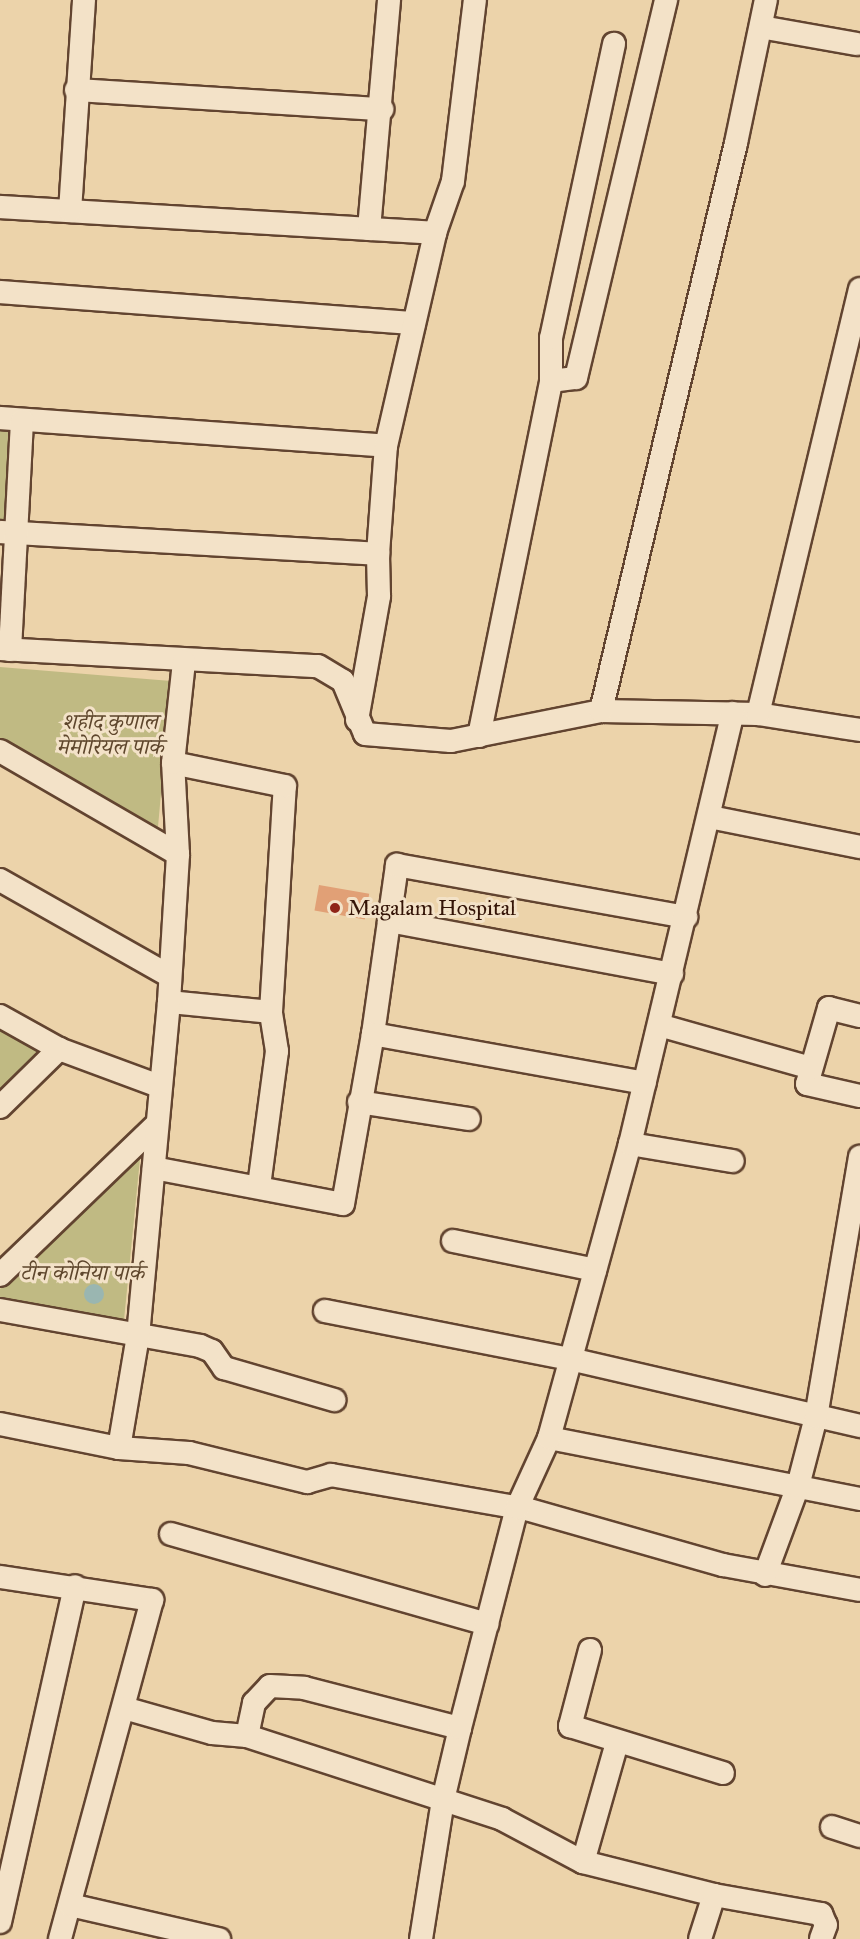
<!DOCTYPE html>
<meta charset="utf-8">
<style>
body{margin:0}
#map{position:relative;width:860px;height:1939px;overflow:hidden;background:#ecd3aa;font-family:"IM FELL Great Primer","Noto Serif Devanagari",serif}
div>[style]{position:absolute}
.green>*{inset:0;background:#c0ba83}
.water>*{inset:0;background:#9ab6b1}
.round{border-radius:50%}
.building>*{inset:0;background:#e1a076;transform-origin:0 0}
.roads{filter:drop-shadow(2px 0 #624430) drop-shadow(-2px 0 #624430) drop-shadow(0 2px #624430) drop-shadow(0 -2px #624430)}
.minor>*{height:22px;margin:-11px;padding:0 11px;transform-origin:11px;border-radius:11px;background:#f3e2c8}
.dots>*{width:16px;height:16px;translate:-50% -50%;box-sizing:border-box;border:3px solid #f3e2c8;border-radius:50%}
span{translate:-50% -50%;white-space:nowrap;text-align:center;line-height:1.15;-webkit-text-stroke:6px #f3e2c8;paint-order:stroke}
.park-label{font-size:22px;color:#5e462c;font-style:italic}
.poi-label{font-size:22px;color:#341407}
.left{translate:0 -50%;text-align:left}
</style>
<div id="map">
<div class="green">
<div style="clip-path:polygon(0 427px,14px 428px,8px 522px,0 521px)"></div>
<div style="clip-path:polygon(0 667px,171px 681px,158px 827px,0 738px)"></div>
<div style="clip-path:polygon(0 1027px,43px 1050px,0 1092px)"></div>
<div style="clip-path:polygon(136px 1148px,141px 1149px,123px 1330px,0 1303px,0 1289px)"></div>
</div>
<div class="water">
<div class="round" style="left:84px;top:1284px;width:20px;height:20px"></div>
</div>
<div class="building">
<div style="left:319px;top:885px;width:51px;height:26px;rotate:10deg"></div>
</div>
<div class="roads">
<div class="minor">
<div style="left:761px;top:27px;width:97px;rotate:10.1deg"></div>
<div style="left:76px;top:90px;width:307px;rotate:3.6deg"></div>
<div style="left:0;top:207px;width:436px;rotate:3.4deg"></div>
<div style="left:70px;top:211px;width:211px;rotate:-86.2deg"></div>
<div style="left:369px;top:229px;width:230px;rotate:-85deg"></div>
<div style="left:0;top:292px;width:415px;rotate:4.3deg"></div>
<div style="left:551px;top:381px;width:43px;rotate:-90deg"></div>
<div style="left:551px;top:338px;width:301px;rotate:-77.9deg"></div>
<div style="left:0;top:418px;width:387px;rotate:4.1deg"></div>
<div style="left:0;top:532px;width:379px;rotate:3.3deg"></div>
<div style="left:378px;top:554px;width:108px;rotate:-85.8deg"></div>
<div style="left:386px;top:446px;width:219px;rotate:-77deg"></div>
<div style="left:435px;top:233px;width:55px;rotate:-70.9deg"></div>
<div style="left:453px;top:181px;width:182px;rotate:-83.1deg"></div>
<div style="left:0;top:649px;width:318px;rotate:3.1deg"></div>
<div style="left:318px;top:666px;width:29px;rotate:31deg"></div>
<div style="left:343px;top:681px;width:57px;rotate:67.5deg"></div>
<div style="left:365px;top:734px;width:86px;rotate:4.7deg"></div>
<div style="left:451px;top:741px;width:153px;rotate:-11.3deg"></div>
<div style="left:601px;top:711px;width:157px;rotate:1.1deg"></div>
<div style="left:758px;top:714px;width:103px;rotate:8.9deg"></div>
<div style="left:10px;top:650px;width:230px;rotate:-87deg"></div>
<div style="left:601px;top:711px;width:584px;rotate:-76.63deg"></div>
<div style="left:736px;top:143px;width:146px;rotate:-78.2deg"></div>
<div style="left:758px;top:714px;width:437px;rotate:-76.5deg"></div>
<div style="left:357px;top:720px;width:126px;rotate:-79.9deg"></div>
<div style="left:379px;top:596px;width:42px;rotate:-91.4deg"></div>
<div style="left:479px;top:736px;width:362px;rotate:-78.5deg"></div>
<div style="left:551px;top:381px;width:25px;rotate:-7deg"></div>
<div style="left:576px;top:378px;width:389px;rotate:-76.6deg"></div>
<div style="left:0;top:751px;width:206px;rotate:30.1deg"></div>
<div style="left:710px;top:817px;width:153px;rotate:11.3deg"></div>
<div style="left:0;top:880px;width:195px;rotate:29.5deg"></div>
<div style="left:389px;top:921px;width:288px;rotate:10.6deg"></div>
<div style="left:169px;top:1002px;width:102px;rotate:5.6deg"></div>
<div style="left:271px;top:1012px;width:226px;rotate:-86.5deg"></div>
<div style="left:285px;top:786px;width:114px;rotate:-168.4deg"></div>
<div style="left:0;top:1016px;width:68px;rotate:29.2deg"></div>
<div style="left:860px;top:1016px;width:32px;rotate:-166deg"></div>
<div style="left:829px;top:1008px;width:79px;rotate:106.1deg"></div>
<div style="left:807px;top:1084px;width:54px;rotate:12.8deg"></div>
<div style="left:659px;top:1025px;width:158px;rotate:15.8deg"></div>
<div style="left:373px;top:1034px;width:171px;rotate:-81.9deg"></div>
<div style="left:397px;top:865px;width:294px;rotate:10.2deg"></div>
<div style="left:359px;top:1102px;width:111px;rotate:8.8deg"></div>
<div style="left:0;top:1107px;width:83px;rotate:-44.5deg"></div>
<div style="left:59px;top:1049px;width:107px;rotate:20.3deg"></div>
<div style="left:630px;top:1144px;width:104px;rotate:9.4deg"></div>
<div style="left:154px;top:1168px;width:192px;rotate:10.8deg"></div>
<div style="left:343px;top:1204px;width:173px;rotate:-80deg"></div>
<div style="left:373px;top:1034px;width:276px;rotate:10.2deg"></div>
<div style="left:259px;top:1186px;width:136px;rotate:-82.4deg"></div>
<div style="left:277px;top:1051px;width:39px;rotate:-99deg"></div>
<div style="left:453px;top:1241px;width:145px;rotate:11.5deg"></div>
<div style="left:0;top:1275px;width:218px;rotate:-43.9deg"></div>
<div style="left:0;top:1310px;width:203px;rotate:10.2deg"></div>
<div style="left:200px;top:1346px;width:13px;rotate:23deg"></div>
<div style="left:212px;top:1351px;width:21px;rotate:55deg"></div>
<div style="left:224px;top:1368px;width:115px;rotate:16.2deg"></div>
<div style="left:325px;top:1311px;width:250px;rotate:11.1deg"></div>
<div style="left:570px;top:1359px;width:298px;rotate:13deg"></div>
<div style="left:0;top:1424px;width:121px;rotate:11.4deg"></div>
<div style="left:119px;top:1448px;width:70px;rotate:4.1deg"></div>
<div style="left:189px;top:1453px;width:122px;rotate:13.8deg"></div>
<div style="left:307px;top:1482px;width:25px;rotate:-16deg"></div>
<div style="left:331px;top:1475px;width:198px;rotate:9.9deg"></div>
<div style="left:526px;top:1509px;width:205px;rotate:15.9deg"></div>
<div style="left:723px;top:1565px;width:139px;rotate:10.3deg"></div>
<div style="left:549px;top:1438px;width:317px;rotate:11.1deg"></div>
<div style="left:119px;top:1448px;width:114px;rotate:-80.4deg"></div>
<div style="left:138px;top:1336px;width:335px;rotate:-84.7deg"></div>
<div style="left:169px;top:1002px;width:148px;rotate:-86.5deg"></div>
<div style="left:178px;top:854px;width:91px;rotate:-93.1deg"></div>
<div style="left:173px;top:763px;width:102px;rotate:-83.8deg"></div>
<div style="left:171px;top:1534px;width:329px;rotate:15.9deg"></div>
<div style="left:765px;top:1575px;width:95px;rotate:-69.7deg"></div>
<div style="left:798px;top:1486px;width:71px;rotate:-75.4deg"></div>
<div style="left:816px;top:1417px;width:264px;rotate:-80.4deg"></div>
<div style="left:0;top:1577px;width:154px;rotate:8.6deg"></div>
<div style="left:152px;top:1600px;width:351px;rotate:105.2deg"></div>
<div style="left:590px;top:1650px;width:79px;rotate:104.7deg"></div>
<div style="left:570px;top:1726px;width:160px;rotate:17.1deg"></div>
<div style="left:124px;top:1708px;width:91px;rotate:15.9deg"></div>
<div style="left:212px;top:1733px;width:35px;rotate:5deg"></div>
<div style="left:247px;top:1736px;width:268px;rotate:18deg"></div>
<div style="left:502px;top:1819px;width:92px;rotate:28deg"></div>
<div style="left:583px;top:1862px;width:135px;rotate:14.1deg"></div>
<div style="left:714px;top:1895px;width:46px;rotate:107.7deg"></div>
<div style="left:247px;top:1736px;width:34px;rotate:-78deg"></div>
<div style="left:254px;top:1703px;width:23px;rotate:-47deg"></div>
<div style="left:270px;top:1686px;width:34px;rotate:3deg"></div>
<div style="left:304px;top:1688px;width:161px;rotate:14.4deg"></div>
<div style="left:832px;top:1827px;width:29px;rotate:18deg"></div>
<div style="left:583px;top:1862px;width:124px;rotate:-74.1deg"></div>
<div style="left:714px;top:1895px;width:109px;rotate:10.1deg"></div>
<div style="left:821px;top:1914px;width:12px;rotate:66deg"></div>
<div style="left:826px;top:1925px;width:15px;rotate:110deg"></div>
<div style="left:70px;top:1905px;width:153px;rotate:12.9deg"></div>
<div style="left:0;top:1922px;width:344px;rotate:-77.4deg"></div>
<div style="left:421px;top:1939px;width:141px;rotate:-81deg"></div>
<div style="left:443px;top:1800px;width:74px;rotate:-76.7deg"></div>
<div style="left:460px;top:1728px;width:227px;rotate:-75.5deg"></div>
<div style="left:517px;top:1508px;width:77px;rotate:-65.4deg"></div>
<div style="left:549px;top:1438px;width:305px;rotate:-74.6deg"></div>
<div style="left:630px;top:1144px;width:443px;rotate:-76.6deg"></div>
</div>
</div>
<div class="dots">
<div style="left:335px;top:908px;background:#8f2418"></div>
</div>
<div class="park-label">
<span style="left:110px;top:734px">शहीद कुणाल<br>मेमोरियल पार्क</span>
<span style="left:82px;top:1273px">टीन कोनिया पार्क</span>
</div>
<div class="poi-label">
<span class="left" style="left:348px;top:908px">Magalam Hospital</span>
</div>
</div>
